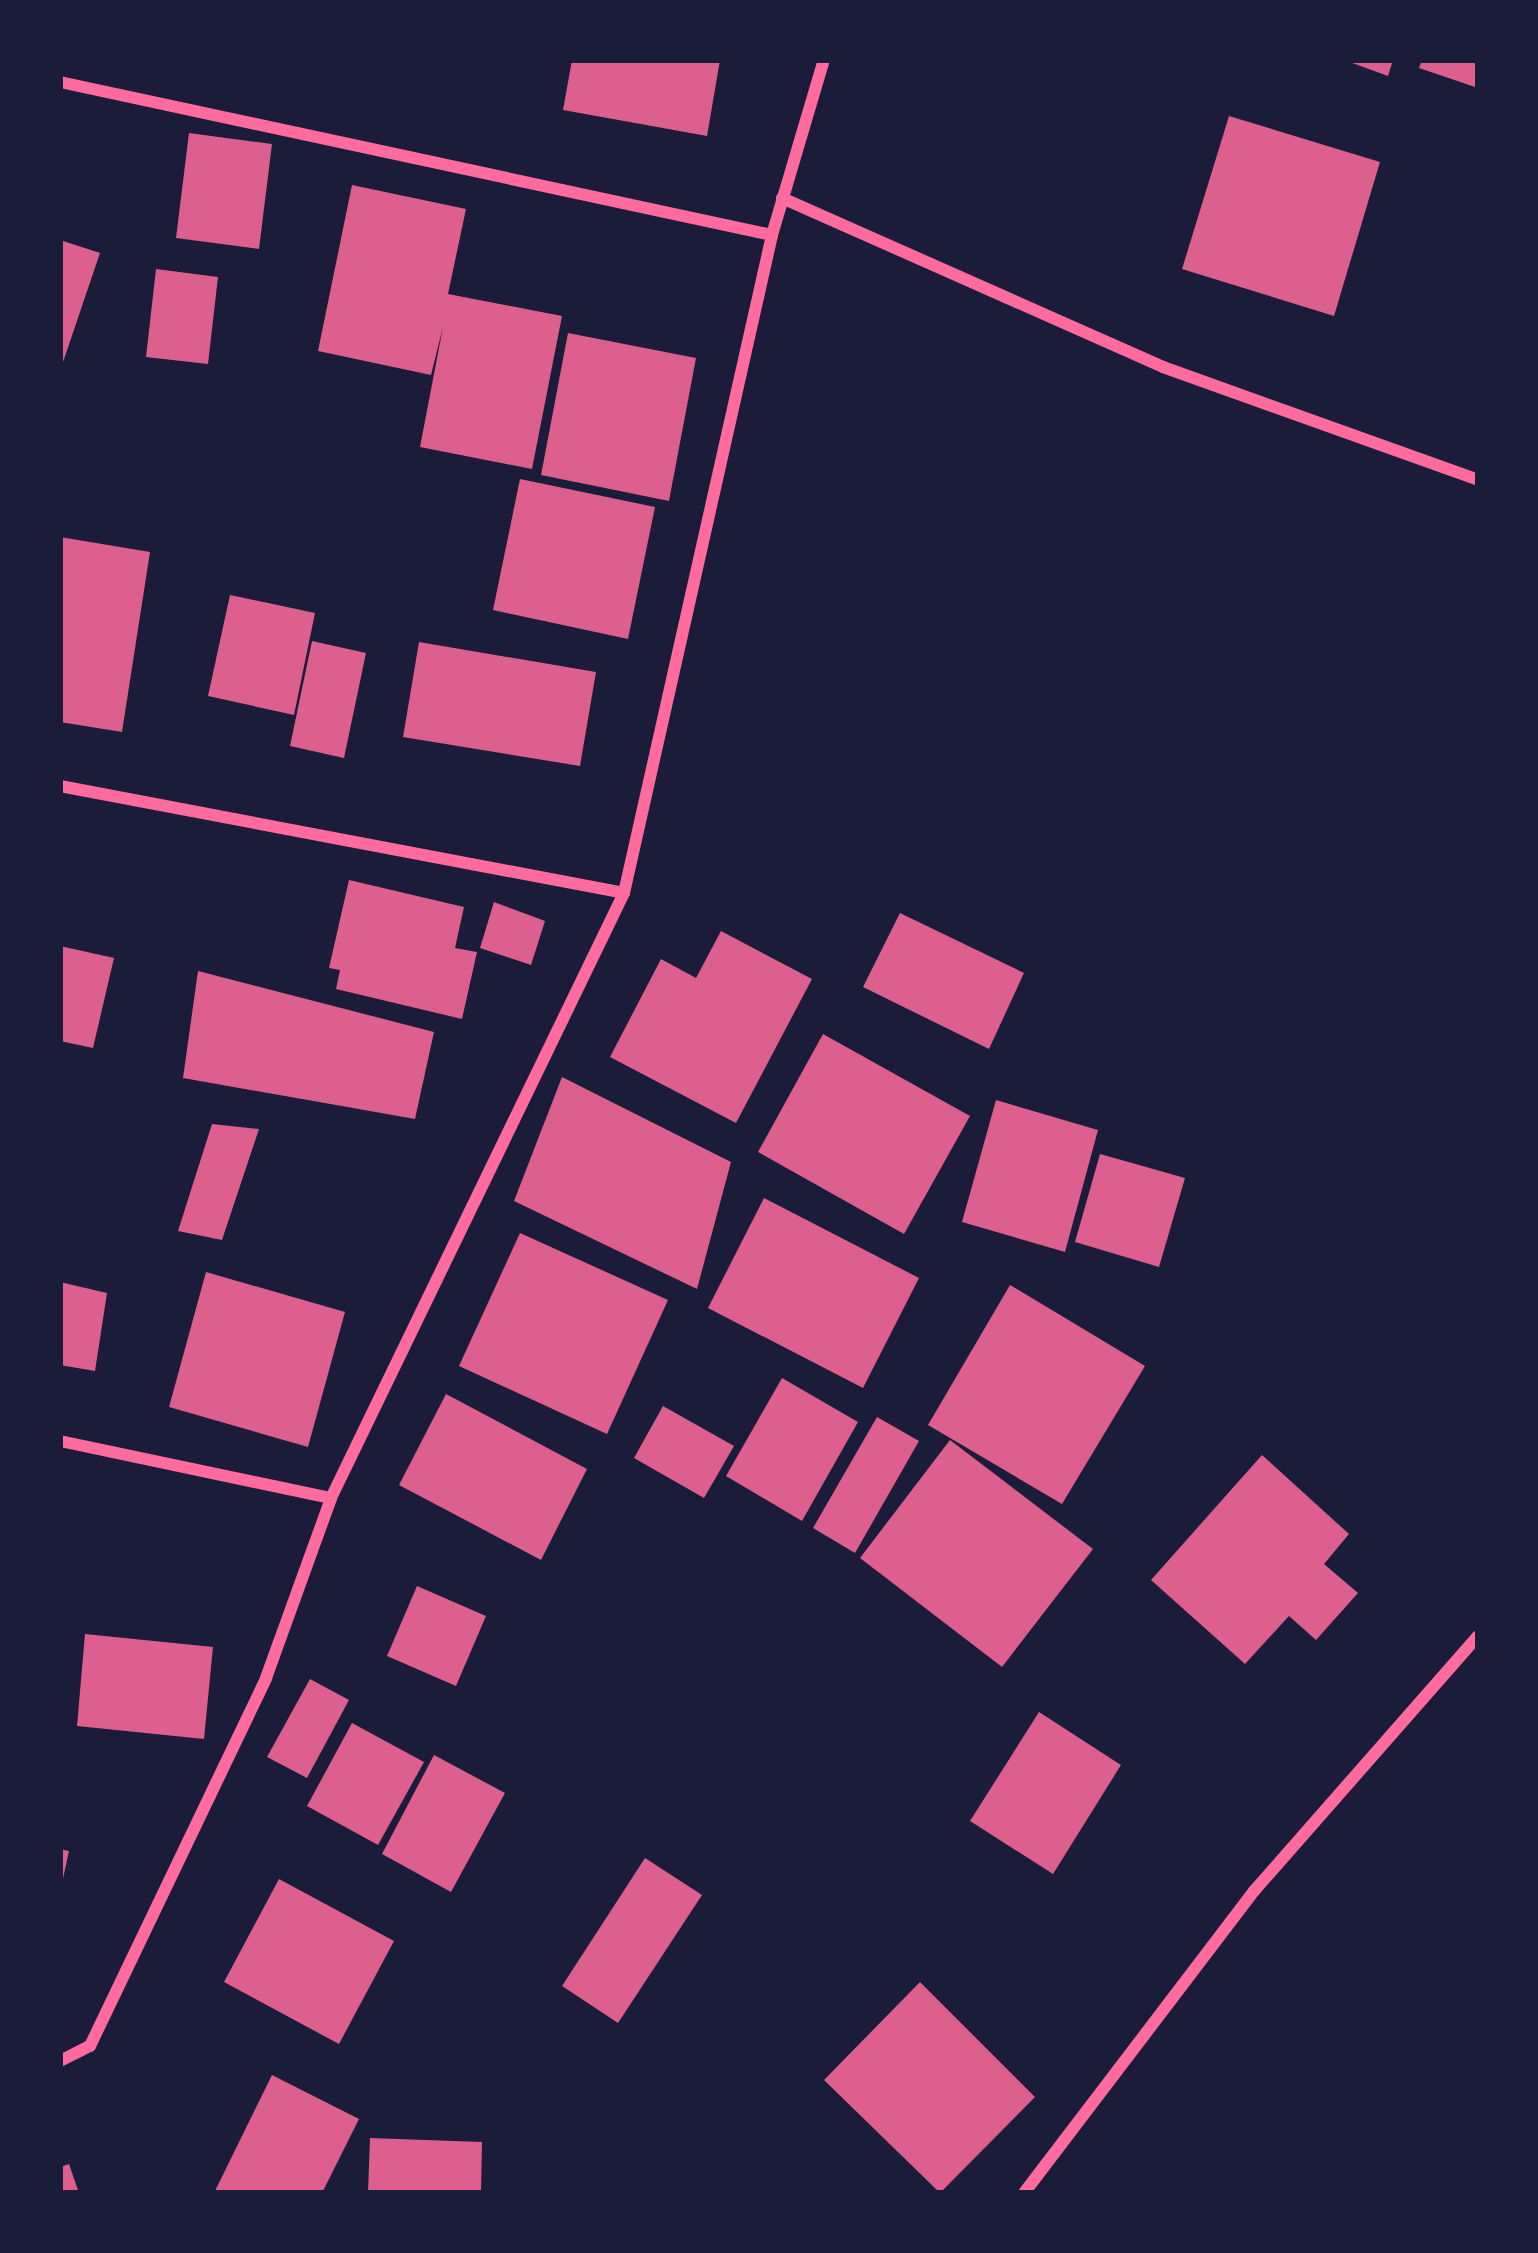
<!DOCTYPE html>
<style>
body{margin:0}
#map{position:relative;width:1538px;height:2253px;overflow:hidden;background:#1b1b3a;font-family:Lora,serif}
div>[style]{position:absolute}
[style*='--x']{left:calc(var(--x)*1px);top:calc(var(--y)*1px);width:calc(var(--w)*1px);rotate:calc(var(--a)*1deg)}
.building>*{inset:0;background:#dd5f8e}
.minor>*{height:12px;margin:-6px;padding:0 6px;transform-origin:6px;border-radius:6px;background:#ff6b9d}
span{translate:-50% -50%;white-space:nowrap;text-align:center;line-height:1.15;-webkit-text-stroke:12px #1b1b3a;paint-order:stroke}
.frame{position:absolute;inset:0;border:63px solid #1b1b3a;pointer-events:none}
</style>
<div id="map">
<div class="building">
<div style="clip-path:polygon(572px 60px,720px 60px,707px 136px,563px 110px)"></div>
<div style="clip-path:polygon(1344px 60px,1393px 60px,1388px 76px)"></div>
<div style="clip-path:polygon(1422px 60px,1478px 60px,1478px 88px,1419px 68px)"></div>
<div style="clip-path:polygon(1229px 116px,1380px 162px,1334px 316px,1182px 269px)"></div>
<div style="clip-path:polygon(189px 133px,272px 144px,259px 249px,176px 238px)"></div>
<div style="clip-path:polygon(352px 185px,466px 209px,448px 294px,562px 316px,532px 469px,420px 447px,443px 327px,431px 375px,318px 351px)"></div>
<div style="clip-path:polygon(60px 240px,100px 253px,61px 368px,60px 368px)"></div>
<div style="clip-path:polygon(156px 269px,218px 277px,208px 364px,146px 357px)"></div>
<div style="clip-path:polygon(568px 333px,696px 358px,669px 501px,541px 475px)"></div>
<div style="clip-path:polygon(520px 479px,655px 507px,628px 639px,493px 610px)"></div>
<div style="clip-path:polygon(60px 537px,150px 552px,122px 732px,60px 722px)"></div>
<div style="clip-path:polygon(230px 595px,315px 613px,294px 715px,208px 696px)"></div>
<div style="clip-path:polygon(312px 641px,366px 653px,344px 758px,290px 746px)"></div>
<div style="clip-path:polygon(419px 642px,596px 672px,580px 766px,403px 737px)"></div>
<div style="clip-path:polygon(349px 880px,464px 907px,455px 948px,477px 952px,462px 1019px,336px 989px,340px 970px,329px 968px)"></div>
<div style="clip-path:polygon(494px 902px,545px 921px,531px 965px,480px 948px)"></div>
<div style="clip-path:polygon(900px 913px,1024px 973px,989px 1049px,863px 987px)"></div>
<div style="clip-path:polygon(721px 931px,812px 979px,736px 1123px,610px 1057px,661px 959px,696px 978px)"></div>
<div style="clip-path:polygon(60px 946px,114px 958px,93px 1048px,60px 1041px)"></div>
<div style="clip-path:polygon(198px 971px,434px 1032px,415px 1119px,183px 1078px)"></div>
<div style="clip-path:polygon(823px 1034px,970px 1116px,904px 1234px,758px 1152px)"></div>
<div style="clip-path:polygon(562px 1077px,731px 1162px,697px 1289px,514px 1201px)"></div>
<div style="clip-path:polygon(996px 1100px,1098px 1130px,1065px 1252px,962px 1222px)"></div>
<div style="clip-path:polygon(212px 1124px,259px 1129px,222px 1240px,178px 1231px)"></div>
<div style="clip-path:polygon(1100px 1154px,1185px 1178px,1159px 1267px,1075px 1242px)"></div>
<div style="clip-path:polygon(764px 1198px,919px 1278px,863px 1388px,708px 1308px)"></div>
<div style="clip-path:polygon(520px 1233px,668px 1300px,607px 1434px,459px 1366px)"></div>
<div style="clip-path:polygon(206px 1272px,345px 1312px,308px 1447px,169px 1407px)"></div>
<div style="clip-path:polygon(60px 1282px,107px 1293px,95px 1371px,60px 1365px)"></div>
<div style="clip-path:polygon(1010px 1285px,1145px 1366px,1062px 1504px,928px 1425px)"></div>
<div style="clip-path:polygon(782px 1378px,858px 1422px,802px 1521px,726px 1476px)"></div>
<div style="clip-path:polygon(446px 1394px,587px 1469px,541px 1560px,399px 1485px)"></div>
<div style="clip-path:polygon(663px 1406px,734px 1446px,704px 1498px,634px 1458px)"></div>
<div style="clip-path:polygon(877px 1417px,919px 1441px,855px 1553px,813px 1528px)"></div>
<div style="clip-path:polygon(950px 1440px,1093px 1549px,1002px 1667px,860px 1558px)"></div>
<div style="clip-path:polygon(1262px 1455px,1349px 1534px,1324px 1564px,1358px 1593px,1316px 1640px,1289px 1616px,1245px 1664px,1151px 1580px)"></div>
<div style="clip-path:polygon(417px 1586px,486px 1616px,456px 1686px,387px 1656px)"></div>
<div style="clip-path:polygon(85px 1634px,213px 1647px,204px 1739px,77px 1726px)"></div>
<div style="clip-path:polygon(310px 1679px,349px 1700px,307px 1778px,267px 1757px)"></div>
<div style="clip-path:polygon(1039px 1712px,1121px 1765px,1053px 1874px,970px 1821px)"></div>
<div style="clip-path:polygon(352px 1723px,424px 1762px,378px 1845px,307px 1806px)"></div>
<div style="clip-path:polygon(434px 1755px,505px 1793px,451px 1892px,382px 1854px)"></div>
<div style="clip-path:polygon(60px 1849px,69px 1851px,62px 1883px,60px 1883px)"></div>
<div style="clip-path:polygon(645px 1858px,702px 1895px,618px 2023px,562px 1986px)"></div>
<div style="clip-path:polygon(279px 1879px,394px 1941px,339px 2044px,224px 1982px)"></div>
<div style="clip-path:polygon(920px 1982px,1035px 2097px,940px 2193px,824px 2080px)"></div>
<div style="clip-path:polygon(272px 2075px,359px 2119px,322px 2193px,214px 2193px)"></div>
<div style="clip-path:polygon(370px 2138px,482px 2142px,481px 2193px,368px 2193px)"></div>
<div style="clip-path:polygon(69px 2164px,79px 2193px,60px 2193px,60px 2167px)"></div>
</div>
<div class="minor">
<div style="--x:60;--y:82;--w:728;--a:12.13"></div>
<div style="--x:782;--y:198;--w:417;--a:23.9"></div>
<div style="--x:1163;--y:367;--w:335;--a:19.7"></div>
<div style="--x:60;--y:786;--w:574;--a:10.74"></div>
<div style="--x:60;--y:1441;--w:277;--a:11.9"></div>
<div style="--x:60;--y:2061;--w:34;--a:-27"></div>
<div style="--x:90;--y:2046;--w:408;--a:-64.4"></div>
<div style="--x:266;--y:1678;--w:191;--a:-70.1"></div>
<div style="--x:331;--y:1498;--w:672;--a:-64.16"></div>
<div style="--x:624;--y:893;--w:674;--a:-77.32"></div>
<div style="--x:772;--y:235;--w:183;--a:-73.5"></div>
<div style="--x:1024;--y:2193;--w:380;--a:-52.7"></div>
<div style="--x:1254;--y:1891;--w:339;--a:-48.7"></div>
</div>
<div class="frame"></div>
</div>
